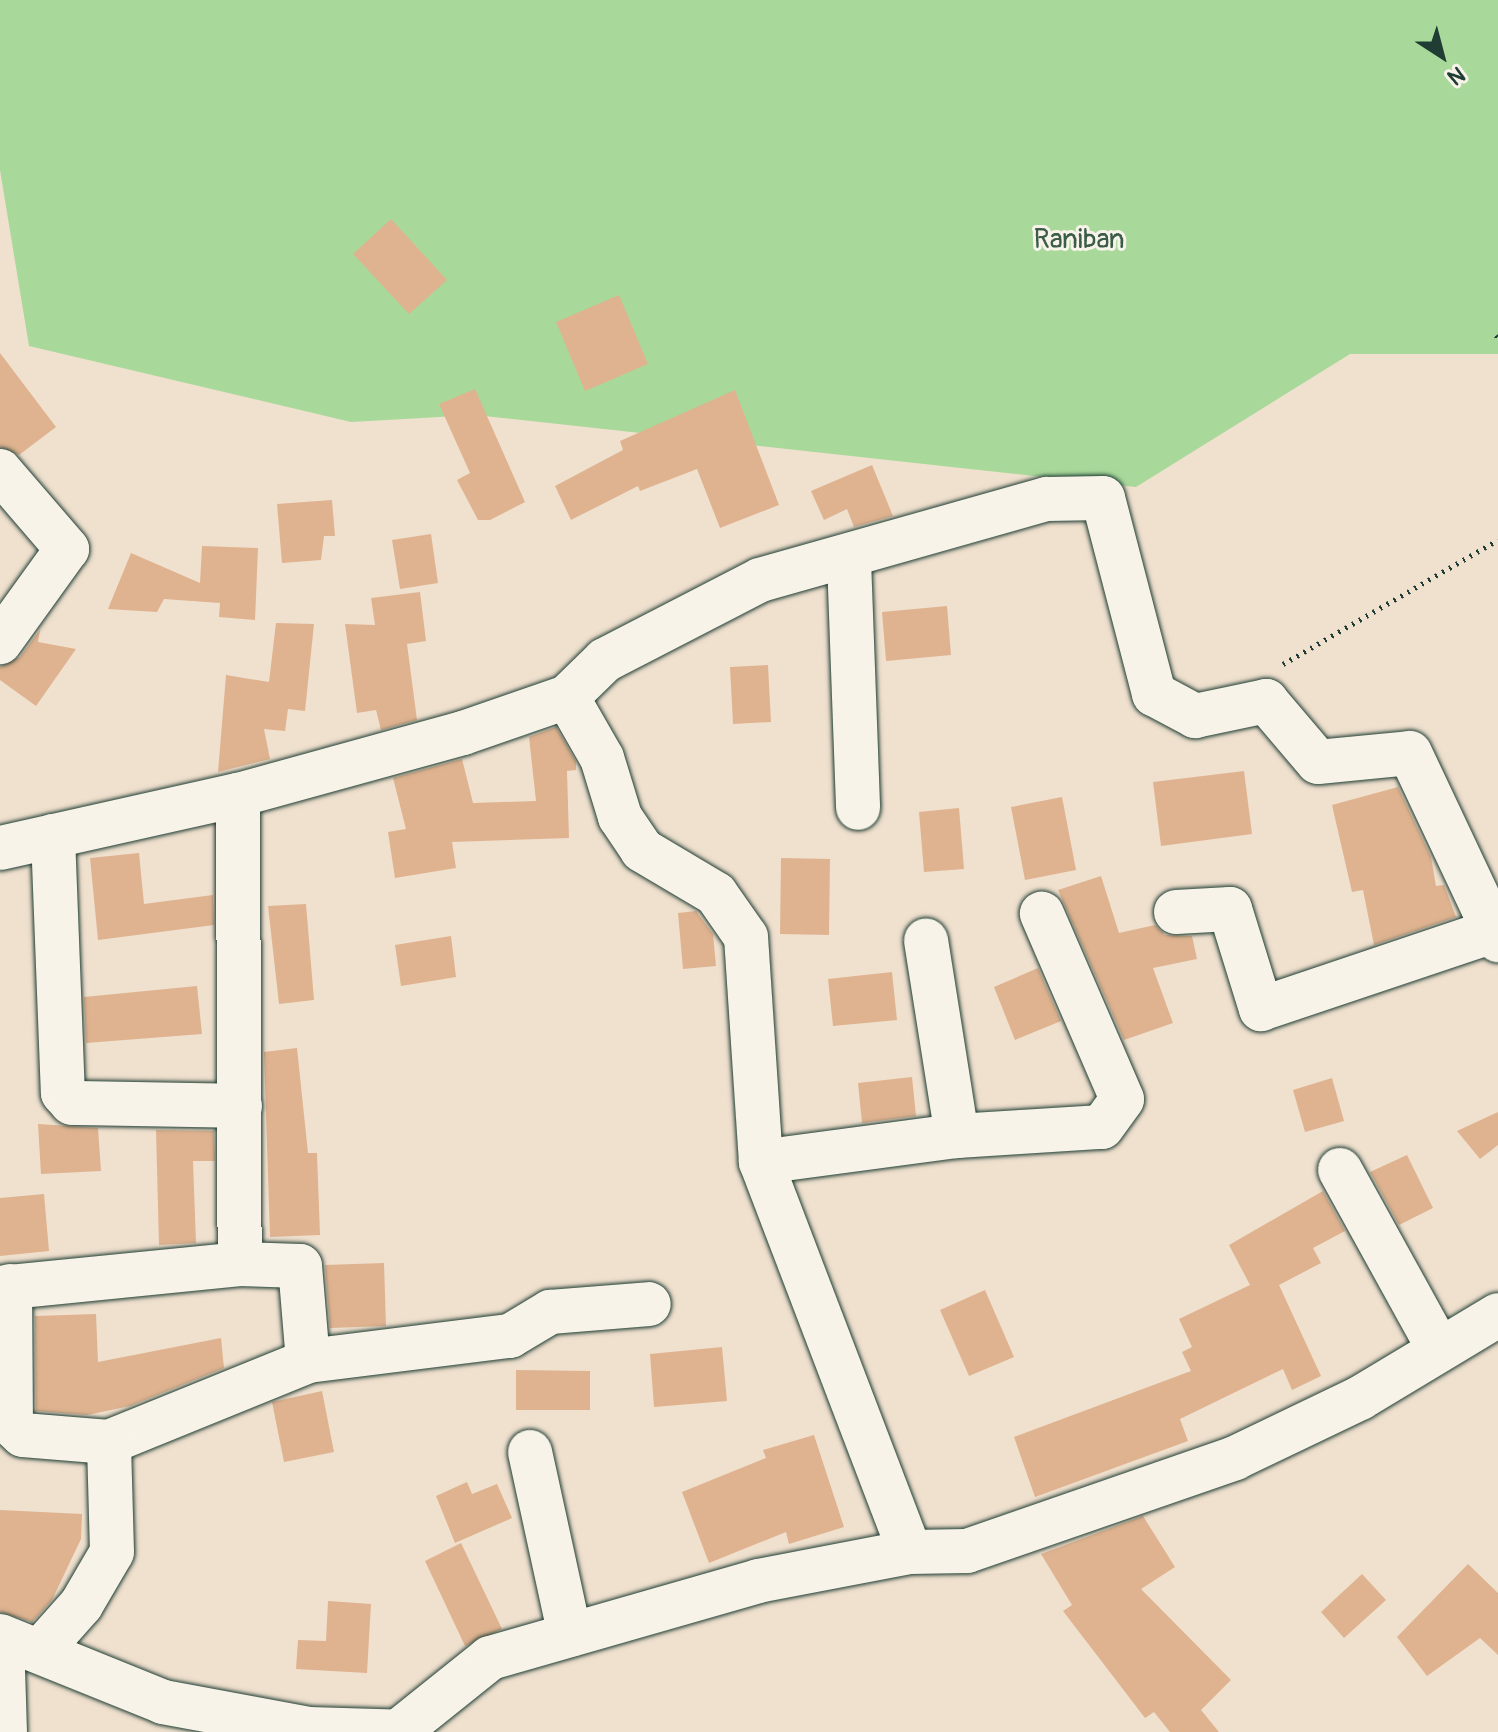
<!DOCTYPE html>
<style>
body{margin:0}
#map{position:relative;width:1498px;height:1732px;overflow:hidden;background:#f0e0ce;font-family:Pangolin,sans-serif}
div>[style]{position:absolute}
[style*='--x']{left:calc(var(--x)*1px);top:calc(var(--y)*1px);width:calc(var(--w)*1px);rotate:calc(var(--a)*1deg)}
.green>*{inset:0;background:#a8d99a}
.building>*{inset:0;background:#dfb390}
.path>*{height:5px;margin-top:-2.5px;transform-origin:0;background:repeating-linear-gradient(90deg,#1f3d34 0 2px,transparent 0 8px)}
.roads{filter:drop-shadow(0 0 2px #1f3d34) drop-shadow(0 0 2px #1f3d34)}
.minor>*{height:44px;margin:-22px;padding:0 22px;transform-origin:22px;border-radius:22px;background:#f7f3e8}
span{translate:-50% -50%;white-space:nowrap;text-align:center;line-height:1.15;-webkit-text-stroke:6px #f7f3e8;paint-order:stroke}
.park-label{font-size:28px;color:#3a5c48}
.north{position:absolute;left:1402px;top:16px;width:80px;height:80px;-webkit-text-stroke:6px #f7f3e8;paint-order:stroke;rotate:144deg;font-size:22px;font-weight:700;line-height:32px;text-align:center;color:#1f3d34}
.north::after{content:'';display:block;margin:auto;width:28px;height:36px;background:#1f3d34;clip-path:polygon(50% 0,100% 100%,50% 72%,0 100%)}
</style>
<div id="map">
<div class="green">
<div style="clip-path:polygon(0 0,1498px 0,1498px 354px,1350px 354px,1136px 487px,475px 415px,351px 422px,29px 346px,0 170px)"></div>
</div>
<div class="building">
<div style="clip-path:polygon(391px 219px,447px 280px,409px 314px,353px 254px)"></div>
<div style="clip-path:polygon(619px 295px,648px 364px,585px 391px,556px 322px)"></div>
<div style="clip-path:polygon(0 353px,56px 427px,19px 455px,0 447px)"></div>
<div style="clip-path:polygon(475px 389px,525px 502px,490px 520px,478px 520px,457px 480px,470px 473px,439px 404px)"></div>
<div style="clip-path:polygon(735px 390px,779px 505px,720px 528px,697px 469px,640px 491px,638px 486px,571px 520px,555px 486px,623px 450px,620px 441px)"></div>
<div style="clip-path:polygon(872px 465px,893px 516px,854px 527px,847px 509px,824px 520px,811px 491px)"></div>
<div style="clip-path:polygon(332px 500px,335px 536px,324px 536px,321px 560px,282px 563px,277px 504px)"></div>
<div style="clip-path:polygon(431px 534px,438px 583px,400px 589px,392px 540px)"></div>
<div style="clip-path:polygon(202px 546px,258px 548px,255px 620px,219px 617px,220px 603px,164px 599px,157px 612px,108px 609px,131px 553px,200px 583px)"></div>
<div style="clip-path:polygon(420px 592px,426px 641px,407px 644px,417px 720px,381px 730px,376px 710px,357px 713px,345px 624px,375px 625px,371px 598px)"></div>
<div style="clip-path:polygon(947px 606px,951px 655px,886px 661px,882px 612px)"></div>
<div style="clip-path:polygon(276px 623px,314px 624px,305px 711px,288px 709px,285px 731px,264px 729px,270px 759px,218px 772px,226px 675px,269px 682px)"></div>
<div style="clip-path:polygon(40px 630px,38px 642px,76px 649px,36px 706px,0 680px,0 667px,20px 657px)"></div>
<div style="clip-path:polygon(768px 665px,771px 722px,733px 724px,730px 667px)"></div>
<div style="clip-path:polygon(556px 727px,576px 762px,576px 770px,567px 771px,569px 838px,452px 842px,456px 868px,395px 878px,388px 832px,406px 829px,393px 778px,462px 759px,473px 803px,536px 801px,529px 737px)"></div>
<div style="clip-path:polygon(1244px 771px,1252px 834px,1161px 846px,1153px 782px)"></div>
<div style="clip-path:polygon(1398px 787px,1431px 857px,1436px 886px,1444px 885px,1456px 917px,1374px 945px,1363px 890px,1352px 892px,1332px 805px)"></div>
<div style="clip-path:polygon(1062px 797px,1076px 870px,1025px 880px,1011px 807px)"></div>
<div style="clip-path:polygon(959px 808px,964px 869px,924px 872px,919px 812px)"></div>
<div style="clip-path:polygon(139px 853px,144px 904px,213px 895px,214px 925px,98px 940px,90px 858px)"></div>
<div style="clip-path:polygon(781px 858px,830px 859px,829px 935px,780px 934px)"></div>
<div style="clip-path:polygon(1101px 876px,1119px 933px,1155px 925px,1165px 935px,1192px 936px,1197px 959px,1153px 968px,1173px 1023px,1124px 1040px,1058px 890px)"></div>
<div style="clip-path:polygon(306px 904px,314px 1000px,279px 1004px,268px 906px)"></div>
<div style="clip-path:polygon(696px 911px,713px 934px,716px 966px,683px 969px,678px 913px)"></div>
<div style="clip-path:polygon(451px 936px,456px 977px,401px 986px,395px 945px)"></div>
<div style="clip-path:polygon(1038px 968px,1061px 1021px,1015px 1040px,994px 987px)"></div>
<div style="clip-path:polygon(892px 972px,897px 1020px,833px 1026px,828px 979px)"></div>
<div style="clip-path:polygon(197px 986px,202px 1034px,86px 1043px,84px 997px)"></div>
<div style="clip-path:polygon(297px 1048px,308px 1153px,317px 1153px,320px 1235px,270px 1237px,264px 1052px)"></div>
<div style="clip-path:polygon(912px 1077px,916px 1116px,862px 1123px,858px 1083px)"></div>
<div style="clip-path:polygon(1332px 1078px,1344px 1121px,1305px 1132px,1293px 1090px)"></div>
<div style="clip-path:polygon(1498px 1112px,1498px 1145px,1480px 1159px,1457px 1131px)"></div>
<div style="clip-path:polygon(38px 1124px,98px 1128px,101px 1171px,41px 1174px)"></div>
<div style="clip-path:polygon(156px 1130px,214px 1131px,215px 1161px,193px 1161px,196px 1243px,159px 1245px)"></div>
<div style="clip-path:polygon(1407px 1155px,1433px 1208px,1399px 1225px,1370px 1172px)"></div>
<div style="clip-path:polygon(1323px 1191px,1345px 1231px,1313px 1248px,1321px 1263px,1279px 1285px,1321px 1376px,1292px 1390px,1283px 1369px,1180px 1419px,1188px 1441px,1035px 1497px,1014px 1437px,1191px 1371px,1182px 1352px,1192px 1347px,1179px 1319px,1250px 1285px,1229px 1245px)"></div>
<div style="clip-path:polygon(44px 1194px,49px 1251px,0 1256px,0 1198px)"></div>
<div style="clip-path:polygon(384px 1263px,386px 1326px,330px 1328px,325px 1265px)"></div>
<div style="clip-path:polygon(985px 1290px,1014px 1357px,969px 1376px,940px 1310px)"></div>
<div style="clip-path:polygon(96px 1314px,98px 1362px,221px 1338px,224px 1368px,130px 1406px,87px 1415px,36px 1411px,35px 1316px)"></div>
<div style="clip-path:polygon(722px 1347px,727px 1401px,654px 1407px,650px 1354px)"></div>
<div style="clip-path:polygon(516px 1370px,590px 1371px,590px 1410px,516px 1410px)"></div>
<div style="clip-path:polygon(322px 1391px,334px 1452px,284px 1462px,272px 1402px)"></div>
<div style="clip-path:polygon(814px 1435px,844px 1527px,789px 1544px,786px 1532px,709px 1563px,682px 1492px,766px 1458px,763px 1450px)"></div>
<div style="clip-path:polygon(467px 1482px,472px 1494px,497px 1484px,512px 1518px,455px 1543px,436px 1496px)"></div>
<div style="clip-path:polygon(0 1510px,82px 1514px,81px 1539px,52px 1600px,32px 1622px,0 1612px)"></div>
<div style="clip-path:polygon(1143px 1516px,1175px 1567px,1141px 1589px,1231px 1680px,1201px 1710px,1219px 1732px,1170px 1732px,1154px 1712px,1145px 1718px,1063px 1611px,1072px 1605px,1041px 1554px)"></div>
<div style="clip-path:polygon(461px 1543px,502px 1629px,465px 1646px,425px 1561px)"></div>
<div style="clip-path:polygon(1468px 1564px,1498px 1593px,1498px 1655px,1480px 1638px,1427px 1676px,1397px 1637px)"></div>
<div style="clip-path:polygon(1362px 1574px,1386px 1600px,1344px 1638px,1321px 1612px)"></div>
<div style="clip-path:polygon(328px 1601px,371px 1604px,367px 1673px,296px 1669px,298px 1640px,326px 1641px)"></div>
</div>
<div class="path">
<div style="--x:1496;--y:335;--w:4;--a:56"></div>
<div style="--x:1283;--y:664;--w:248;--a:-30"></div>
</div>
<div class="roads">
<div class="minor">
<div style="--x:0;--y:471;--w:103;--a:49.3"></div>
<div style="--x:67;--y:549;--w:115;--a:125.8"></div>
<div style="--x:849;--y:560;--w:248;--a:87.9"></div>
<div style="--x:567;--y:697;--w:70;--a:60.2"></div>
<div style="--x:602;--y:758;--w:62;--a:73"></div>
<div style="--x:620;--y:817;--w:40;--a:56"></div>
<div style="--x:642;--y:850;--w:86;--a:30.7"></div>
<div style="--x:716;--y:894;--w:52;--a:55.1"></div>
<div style="--x:746;--y:937;--w:225;--a:86.2"></div>
<div style="--x:761;--y:1162;--w:417;--a:69.1"></div>
<div style="--x:238;--y:795;--w:469;--a:89.8"></div>
<div style="--x:53;--y:836;--w:257;--a:87.8"></div>
<div style="--x:63;--y:1093;--w:13;--a:48"></div>
<div style="--x:72;--y:1103;--w:168;--a:1"></div>
<div style="--x:0;--y:848;--w:244;--a:-12.6"></div>
<div style="--x:238;--y:795;--w:233;--a:-15.4"></div>
<div style="--x:463;--y:733;--w:110;--a:-19.1"></div>
<div style="--x:567;--y:697;--w:53;--a:-44.2"></div>
<div style="--x:605;--y:660;--w:174;--a:-27.3"></div>
<div style="--x:760;--y:580;--w:298;--a:-15.8"></div>
<div style="--x:1047;--y:499;--w:56;--a:-1"></div>
<div style="--x:1103;--y:498;--w:203;--a:75.4"></div>
<div style="--x:1154;--y:694;--w:47;--a:28.2"></div>
<div style="--x:1195;--y:716;--w:73;--a:-11.9"></div>
<div style="--x:1266;--y:701;--w:80;--a:49.6"></div>
<div style="--x:1318;--y:762;--w:92;--a:-5.6"></div>
<div style="--x:1410;--y:753;--w:207;--a:64.8"></div>
<div style="--x:1176;--y:912;--w:54;--a:-3.2"></div>
<div style="--x:1230;--y:909;--w:105;--a:72.8"></div>
<div style="--x:1261;--y:1009;--w:242;--a:-18.6"></div>
<div style="--x:957;--y:1136;--w:145;--a:-3.6"></div>
<div style="--x:1102;--y:1127;--w:34;--a:-54"></div>
<div style="--x:1122;--y:1099;--w:202;--a:-113.4"></div>
<div style="--x:761;--y:1162;--w:198;--a:-7.6"></div>
<div style="--x:957;--y:1136;--w:198;--a:-99"></div>
<div style="--x:1340;--y:1170;--w:205;--a:61.1"></div>
<div style="--x:10;--y:1286;--w:138;--a:89.6"></div>
<div style="--x:11;--y:1424;--w:16;--a:43"></div>
<div style="--x:23;--y:1435;--w:86;--a:4.7"></div>
<div style="--x:109;--y:1442;--w:215;--a:-22.1"></div>
<div style="--x:308;--y:1361;--w:204;--a:-7.1"></div>
<div style="--x:510;--y:1336;--w:47;--a:-31"></div>
<div style="--x:550;--y:1312;--w:99;--a:-4.6"></div>
<div style="--x:0;--y:1288;--w:241;--a:-5.7"></div>
<div style="--x:240;--y:1264;--w:60;--a:1.9"></div>
<div style="--x:300;--y:1266;--w:95;--a:85.2"></div>
<div style="--x:530;--y:1452;--w:187;--a:77.7"></div>
<div style="--x:0;--y:1636;--w:176;--a:22"></div>
<div style="--x:163;--y:1702;--w:148;--a:10.5"></div>
<div style="--x:309;--y:1729;--w:102;--a:1.7"></div>
<div style="--x:2;--y:1637;--w:95;--a:88.2"></div>
<div style="--x:40;--y:1651;--w:62;--a:-48.3"></div>
<div style="--x:81;--y:1605;--w:61;--a:-59.7"></div>
<div style="--x:112;--y:1552;--w:110;--a:-91.6"></div>
<div style="--x:404;--y:1727;--w:110;--a:-38.7"></div>
<div style="--x:490;--y:1658;--w:279;--a:-16"></div>
<div style="--x:758;--y:1581;--w:155;--a:-10.8"></div>
<div style="--x:910;--y:1552;--w:57;--a:-1"></div>
<div style="--x:967;--y:1551;--w:284;--a:-19.1"></div>
<div style="--x:1235;--y:1458;--w:139;--a:-25.6"></div>
<div style="--x:1360;--y:1398;--w:161;--a:-31"></div>
</div>
</div>
<div class="park-label">
<span style="left:1079px;top:240px">Raniban</span>
</div>
<div class="north">N</div>
</div>
